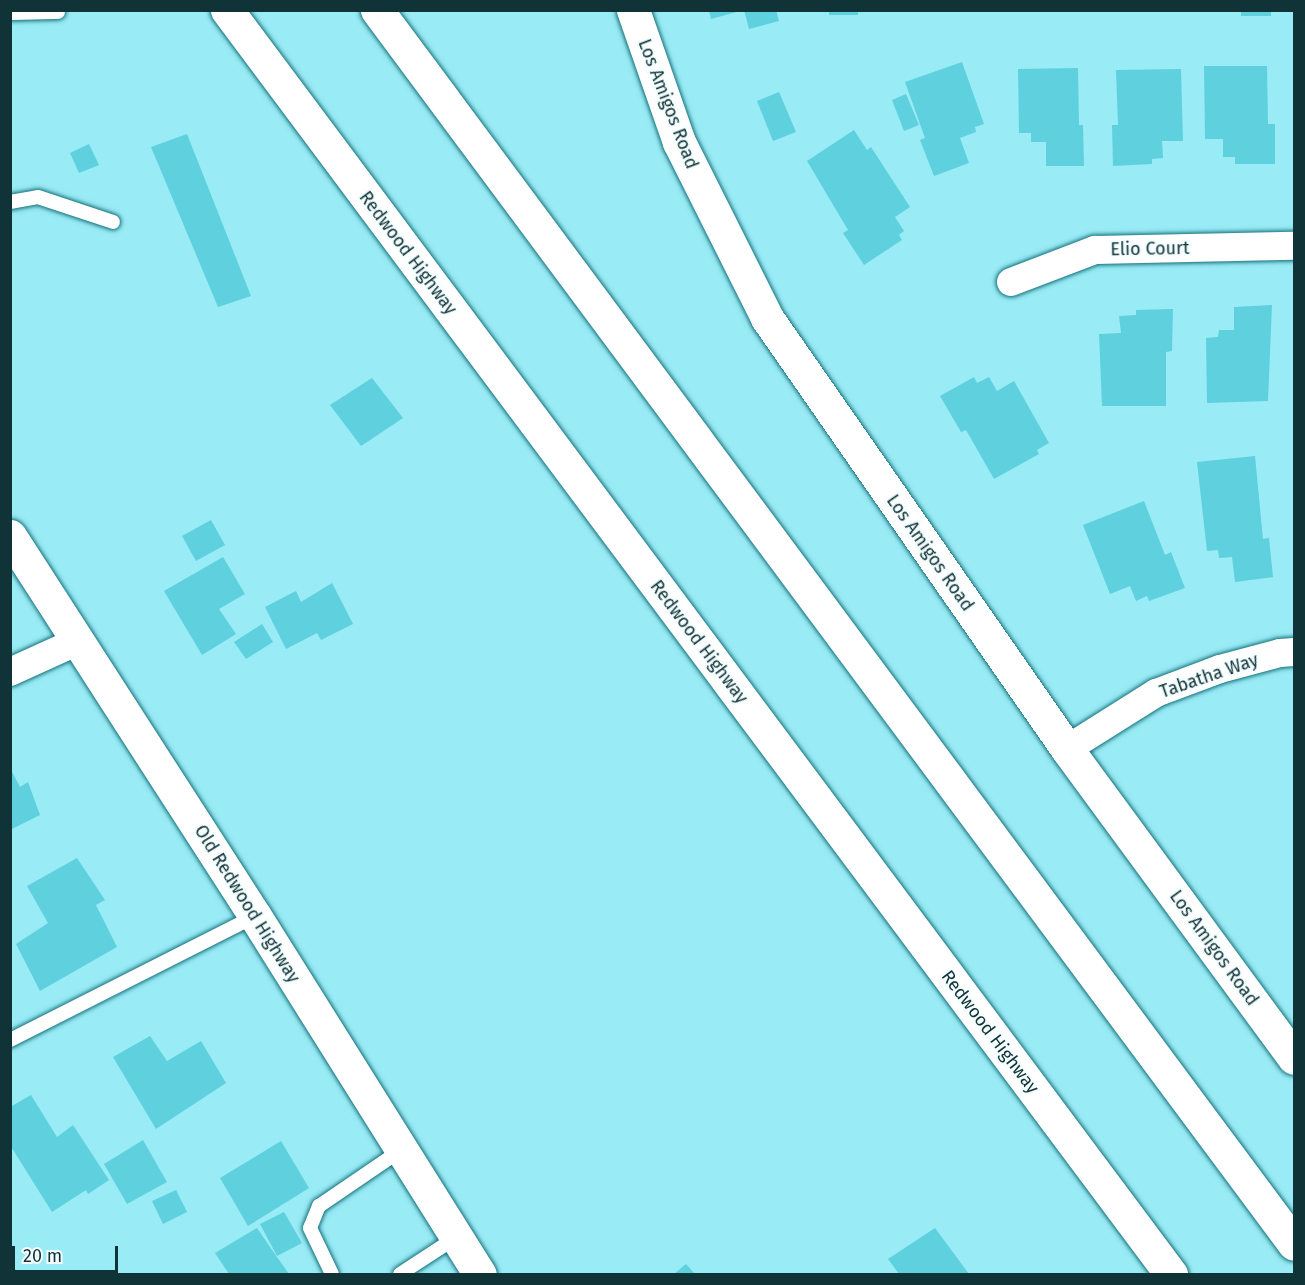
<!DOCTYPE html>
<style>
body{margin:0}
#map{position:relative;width:1305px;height:1285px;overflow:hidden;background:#99ebf5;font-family:"Fira Sans",sans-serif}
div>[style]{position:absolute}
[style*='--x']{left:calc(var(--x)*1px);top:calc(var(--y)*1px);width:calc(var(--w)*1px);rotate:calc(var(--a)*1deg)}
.building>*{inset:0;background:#5fd0de}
.roads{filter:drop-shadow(0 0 2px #13717b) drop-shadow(0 0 2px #13717b)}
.lane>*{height:14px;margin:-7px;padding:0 7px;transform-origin:7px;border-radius:7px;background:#fff}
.street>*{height:28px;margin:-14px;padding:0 14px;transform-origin:14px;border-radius:14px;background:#fff}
.secondary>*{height:33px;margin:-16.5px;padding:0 16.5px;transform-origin:16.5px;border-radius:16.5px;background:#fff}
.highway>*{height:33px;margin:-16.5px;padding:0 16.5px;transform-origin:16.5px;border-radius:16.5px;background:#fff}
span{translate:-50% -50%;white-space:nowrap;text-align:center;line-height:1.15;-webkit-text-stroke:5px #f6feff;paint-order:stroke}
.street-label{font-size:18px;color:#0f3337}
.frame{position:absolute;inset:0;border:12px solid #0f3337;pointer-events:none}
.scale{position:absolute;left:12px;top:1246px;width:106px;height:27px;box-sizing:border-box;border:3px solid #0f3337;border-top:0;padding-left:8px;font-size:18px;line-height:21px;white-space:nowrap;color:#0f3337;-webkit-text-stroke:4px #f6feff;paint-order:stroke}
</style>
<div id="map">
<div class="building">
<div style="clip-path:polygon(709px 10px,740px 10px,740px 11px,711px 19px)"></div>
<div style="clip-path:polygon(744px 10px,776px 10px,779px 21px,749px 29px)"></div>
<div style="clip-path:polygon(829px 10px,858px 10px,858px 15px,829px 15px)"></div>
<div style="clip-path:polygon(1241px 10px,1271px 10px,1271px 16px,1241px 16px)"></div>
<div style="clip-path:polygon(962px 62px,984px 124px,975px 127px,976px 132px,960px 138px,969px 163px,934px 176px,920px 140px,925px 138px,905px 82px)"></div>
<div style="clip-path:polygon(1204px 66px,1267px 66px,1268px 124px,1275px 124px,1275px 164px,1235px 164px,1235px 157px,1223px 157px,1223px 139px,1205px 139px)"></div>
<div style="clip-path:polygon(1078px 68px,1079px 125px,1083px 125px,1084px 166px,1046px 166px,1046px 142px,1031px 142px,1031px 133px,1019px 133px,1018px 69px)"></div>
<div style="clip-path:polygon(1181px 69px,1183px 141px,1162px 141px,1163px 158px,1152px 159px,1152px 164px,1113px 166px,1112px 125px,1118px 125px,1116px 70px)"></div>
<div style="clip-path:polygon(779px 92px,796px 132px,773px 141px,757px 101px)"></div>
<div style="clip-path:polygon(906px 94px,919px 125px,904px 131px,892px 100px)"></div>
<div style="clip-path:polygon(854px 130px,867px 150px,871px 147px,910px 207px,895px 217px,904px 231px,899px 235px,902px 240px,864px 265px,843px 233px,848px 230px,807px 161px)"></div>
<div style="clip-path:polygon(187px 134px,251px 296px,218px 307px,151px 147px)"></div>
<div style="clip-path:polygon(89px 144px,99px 165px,79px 173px,70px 153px)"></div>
<div style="clip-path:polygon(1272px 305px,1268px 401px,1207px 403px,1206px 338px,1218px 337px,1219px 330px,1234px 330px,1234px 307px)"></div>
<div style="clip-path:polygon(1173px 309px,1172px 351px,1166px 352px,1166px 406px,1102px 406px,1099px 334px,1121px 333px,1119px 316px,1136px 315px,1136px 310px)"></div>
<div style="clip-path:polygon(974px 377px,977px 383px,989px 377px,997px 391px,1014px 381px,1049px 443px,1037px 450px,1039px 454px,994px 479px,966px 430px,961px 432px,940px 396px)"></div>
<div style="clip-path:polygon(372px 378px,403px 418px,361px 446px,330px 405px)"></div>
<div style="clip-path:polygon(1255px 456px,1263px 539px,1269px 538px,1273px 577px,1235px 582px,1232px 557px,1219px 558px,1218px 550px,1207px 551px,1197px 462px)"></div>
<div style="clip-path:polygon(1144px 501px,1165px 555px,1171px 552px,1185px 588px,1149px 601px,1147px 596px,1136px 601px,1130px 586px,1110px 594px,1083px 525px)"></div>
<div style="clip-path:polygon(211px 520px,225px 545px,196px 561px,182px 536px)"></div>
<div style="clip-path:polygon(223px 557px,245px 594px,219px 609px,236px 634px,202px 655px,164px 591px)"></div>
<div style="clip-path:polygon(332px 583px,353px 624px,321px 640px,317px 633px,286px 649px,265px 607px,296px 591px,301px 602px)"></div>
<div style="clip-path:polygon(262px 624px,273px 642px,246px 659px,234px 642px)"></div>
<div style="clip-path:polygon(10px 768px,20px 787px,28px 782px,40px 815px,10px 830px)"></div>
<div style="clip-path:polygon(77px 858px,105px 900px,96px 905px,117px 947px,40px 991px,16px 944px,48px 923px,27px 886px)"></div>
<div style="clip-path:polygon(150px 1036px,167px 1061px,201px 1041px,226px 1083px,156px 1129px,113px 1057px)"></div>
<div style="clip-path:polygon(31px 1095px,57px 1137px,73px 1125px,109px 1180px,88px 1194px,86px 1190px,52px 1212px,10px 1145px,10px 1107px)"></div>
<div style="clip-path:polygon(143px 1140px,167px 1182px,127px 1204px,104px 1164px)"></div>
<div style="clip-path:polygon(281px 1141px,309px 1188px,248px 1226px,220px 1178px)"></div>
<div style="clip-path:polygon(176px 1190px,187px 1212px,163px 1224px,152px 1201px)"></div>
<div style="clip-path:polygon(284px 1212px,302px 1243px,277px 1256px,260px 1224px)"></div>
<div style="clip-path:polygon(257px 1228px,277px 1257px,289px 1274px,229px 1274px,215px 1253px)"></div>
<div style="clip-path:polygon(935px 1228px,969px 1274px,899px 1274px,888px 1259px)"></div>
<div style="clip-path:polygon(10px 1262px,19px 1274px,10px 1274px)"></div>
<div style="clip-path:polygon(686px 1264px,695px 1274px,674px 1274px)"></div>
</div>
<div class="roads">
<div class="lane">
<div style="--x:10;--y:13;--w:48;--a:-1.2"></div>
<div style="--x:10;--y:202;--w:28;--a:-10"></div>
<div style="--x:38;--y:197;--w:79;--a:18.4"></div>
<div style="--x:10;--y:1040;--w:275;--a:-26.8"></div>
<div style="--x:332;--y:1274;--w:51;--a:-115.6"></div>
<div style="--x:310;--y:1228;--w:24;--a:-68"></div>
<div style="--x:319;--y:1206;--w:99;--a:-34.3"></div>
<div style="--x:400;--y:1274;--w:68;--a:-33"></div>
</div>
<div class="street">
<div style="--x:1011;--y:282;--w:90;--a:-20.9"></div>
<div style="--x:1095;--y:250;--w:199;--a:-1.2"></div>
<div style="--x:10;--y:672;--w:75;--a:-24.5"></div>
<div style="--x:1067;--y:749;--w:105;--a:-32.2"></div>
<div style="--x:1156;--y:693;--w:68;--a:-20.6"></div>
<div style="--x:1220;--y:669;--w:62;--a:-14.9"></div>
<div style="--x:1280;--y:653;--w:14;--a:-4"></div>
</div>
<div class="secondary">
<div style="--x:633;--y:10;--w:140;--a:70.8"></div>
<div style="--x:679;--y:142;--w:197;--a:63.4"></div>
<div style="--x:767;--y:318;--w:525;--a:55.16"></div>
<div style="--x:1067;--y:749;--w:383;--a:53.7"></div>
<div style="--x:10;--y:536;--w:452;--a:57.2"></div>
<div style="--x:255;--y:916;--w:423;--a:57.9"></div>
</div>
<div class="highway">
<div style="--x:227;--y:10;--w:1578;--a:53.25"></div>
<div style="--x:377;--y:10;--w:1537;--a:53.38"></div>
</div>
</div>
<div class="street-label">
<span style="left:668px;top:104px;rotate:69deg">Los Amigos Road</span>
<span style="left:1150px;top:249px;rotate:-1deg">Elio Court</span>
<span style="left:408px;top:253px;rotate:53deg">Redwood Highway</span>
<span style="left:930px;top:553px;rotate:55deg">Los Amigos Road</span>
<span style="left:699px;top:642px;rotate:53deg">Redwood Highway</span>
<span style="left:1209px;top:676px;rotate:-19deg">Tabatha Way</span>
<span style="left:247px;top:904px;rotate:58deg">Old Redwood Highway</span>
<span style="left:1214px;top:948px;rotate:54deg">Los Amigos Road</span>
<span style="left:990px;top:1032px;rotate:53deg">Redwood Highway</span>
</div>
<div class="frame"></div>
<div class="scale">20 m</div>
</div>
